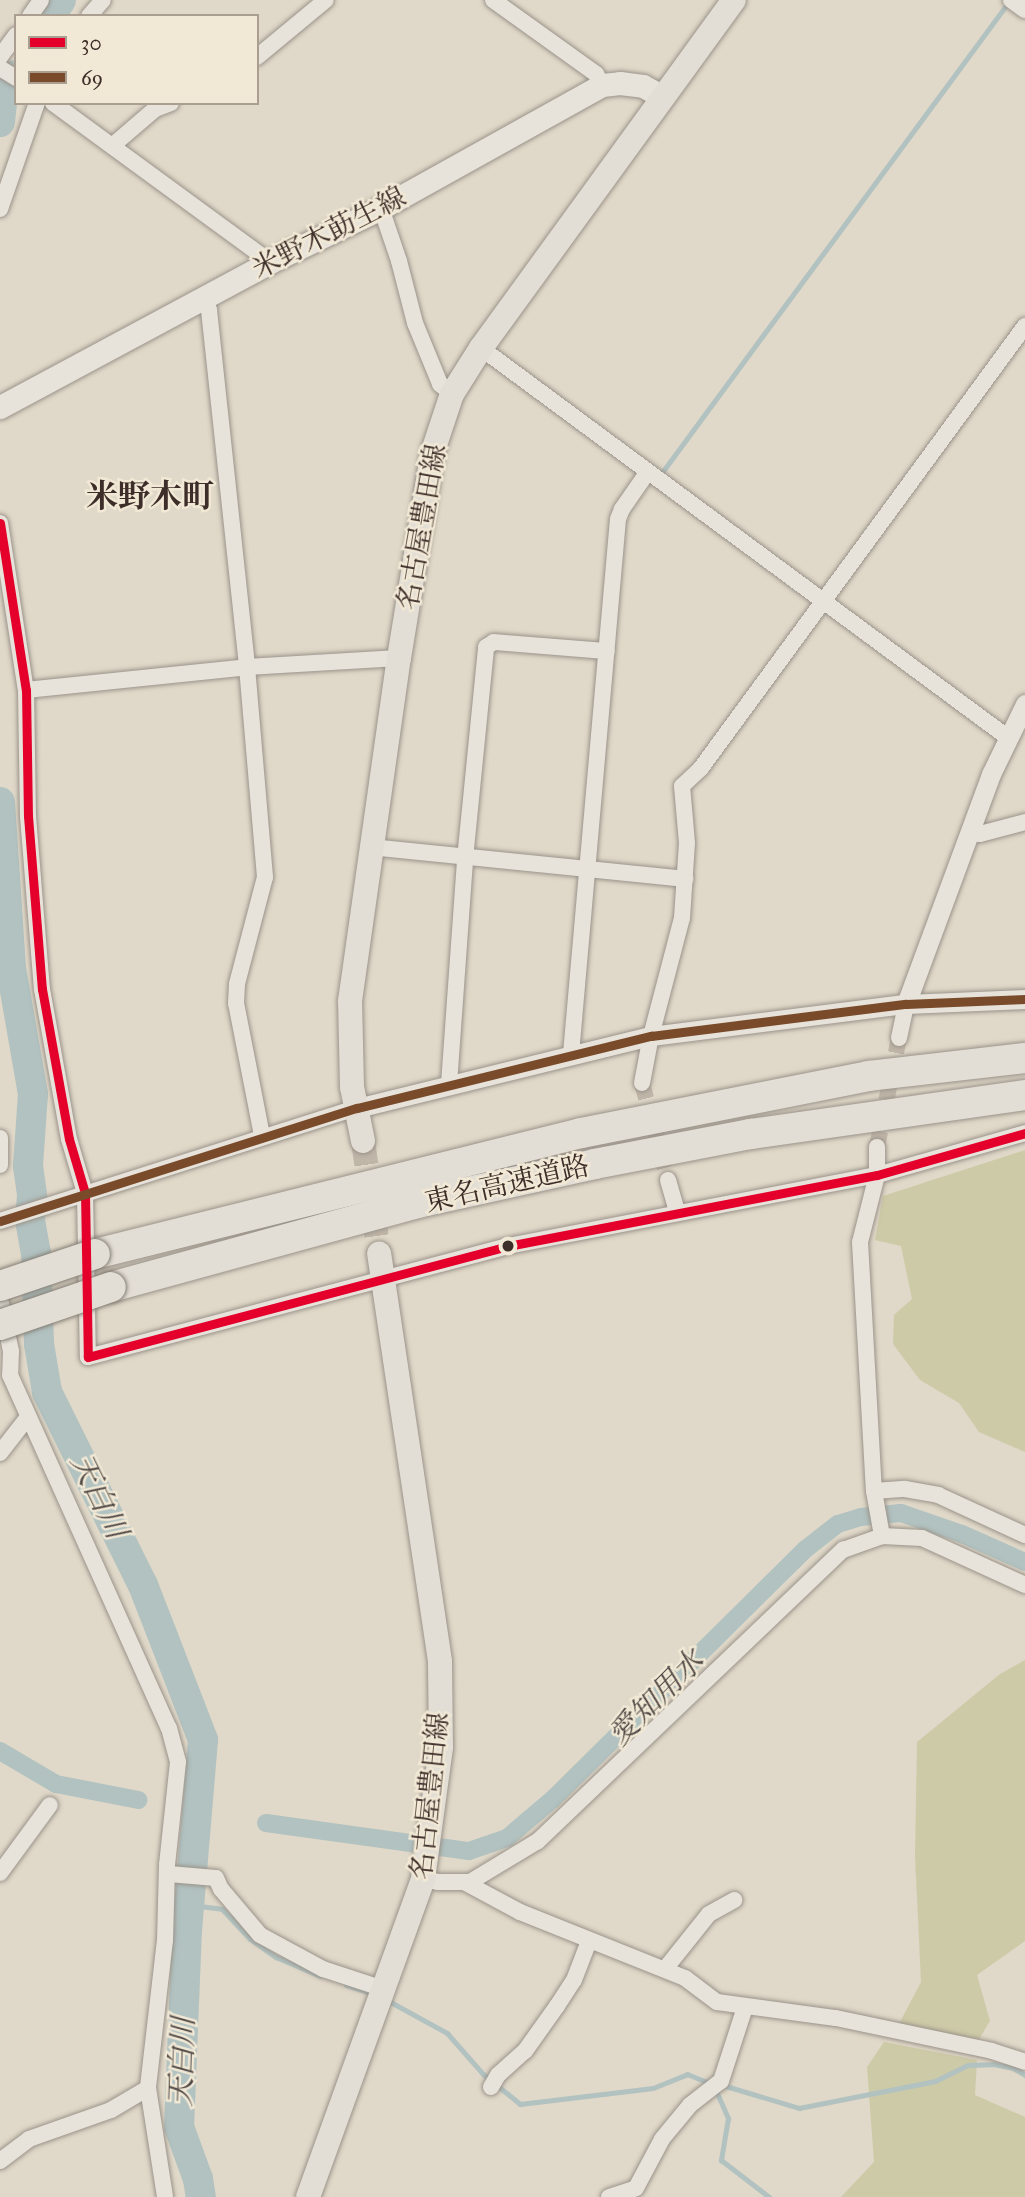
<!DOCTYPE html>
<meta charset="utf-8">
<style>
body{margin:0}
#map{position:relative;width:1025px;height:2197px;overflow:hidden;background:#e0d8c8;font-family:"IM FELL Great Primer","Noto Serif JP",serif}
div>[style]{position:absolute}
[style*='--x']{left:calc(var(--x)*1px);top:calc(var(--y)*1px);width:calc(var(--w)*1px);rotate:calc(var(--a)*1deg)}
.green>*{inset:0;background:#cdcaa7}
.stream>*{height:5px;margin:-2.5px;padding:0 2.5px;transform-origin:2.5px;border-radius:2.5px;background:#b1c2c0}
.canal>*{height:18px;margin:-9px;padding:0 9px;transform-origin:9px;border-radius:9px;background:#b1c2c0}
.river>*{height:30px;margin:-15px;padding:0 15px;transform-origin:15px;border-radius:15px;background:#b1c2c0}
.minor-tunnel>*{height:16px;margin-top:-8px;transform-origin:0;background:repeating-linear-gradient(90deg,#c0b6a8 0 16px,transparent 0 24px)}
.primary-tunnel>*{height:24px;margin-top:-12px;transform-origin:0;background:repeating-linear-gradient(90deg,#c0b6a8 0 24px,transparent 0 36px)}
.roads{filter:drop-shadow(0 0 2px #9a938a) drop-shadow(0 0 2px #9a938a)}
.minor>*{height:16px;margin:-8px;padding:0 8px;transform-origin:8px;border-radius:8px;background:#e7e3db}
.tertiary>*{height:19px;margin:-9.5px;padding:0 9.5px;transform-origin:9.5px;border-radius:9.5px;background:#e7e3db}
.secondary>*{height:23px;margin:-11.5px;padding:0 11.5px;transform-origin:11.5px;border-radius:11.5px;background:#e7e3db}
.primary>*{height:24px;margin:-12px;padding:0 12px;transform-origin:12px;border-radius:12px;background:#e3ded5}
.motorway>*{height:30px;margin:-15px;padding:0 15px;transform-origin:15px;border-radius:15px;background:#e3ded5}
.bridges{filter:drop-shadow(0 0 2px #837d74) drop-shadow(0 0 2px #837d74)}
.motorway-bridge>*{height:30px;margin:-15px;padding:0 15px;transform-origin:15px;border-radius:15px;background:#e3ded5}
.bus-1>*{height:9px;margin:-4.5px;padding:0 4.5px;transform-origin:4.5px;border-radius:4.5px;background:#e4002b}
.bus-2>*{height:9px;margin:-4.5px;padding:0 4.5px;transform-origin:4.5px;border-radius:4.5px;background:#7a4b2a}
.dots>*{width:19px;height:19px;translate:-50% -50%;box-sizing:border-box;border:4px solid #f1e8d5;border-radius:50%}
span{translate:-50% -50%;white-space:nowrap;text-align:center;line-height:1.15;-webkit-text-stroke:5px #f1e8d5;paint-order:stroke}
.street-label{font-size:28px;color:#3e2e29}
.water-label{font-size:30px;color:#514a46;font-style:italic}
.quarter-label{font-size:32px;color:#3e2e29;font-weight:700}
.legend{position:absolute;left:14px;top:14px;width:245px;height:91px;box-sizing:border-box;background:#f1e8d5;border:2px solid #a99e90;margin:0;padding:9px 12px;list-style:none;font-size:21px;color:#3e2e29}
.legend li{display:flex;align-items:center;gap:14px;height:35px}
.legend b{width:35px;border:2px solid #a99e90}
</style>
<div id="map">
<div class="green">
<div style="clip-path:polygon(1025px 1150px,1025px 1452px,979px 1432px,959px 1403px,920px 1380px,893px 1344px,894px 1315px,912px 1299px,901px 1246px,875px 1240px,883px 1196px)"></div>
<div style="clip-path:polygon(1025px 1660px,1025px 1941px,977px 1975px,990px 2021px,978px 2041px,899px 2024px,921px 1982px,915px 1856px,917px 1742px,1000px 1674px)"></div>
<div style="clip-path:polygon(884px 2042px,977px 2060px,975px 2095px,1025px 2117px,1025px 2197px,841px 2197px,874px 2162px,867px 2067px)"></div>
</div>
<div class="stream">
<div style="--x:0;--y:83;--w:4;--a:27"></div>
<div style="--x:663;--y:471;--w:585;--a:-53.62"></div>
<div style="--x:191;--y:1905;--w:31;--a:7"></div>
<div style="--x:222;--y:1909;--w:41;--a:47"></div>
<div style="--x:250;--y:1939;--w:32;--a:35"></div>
<div style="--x:276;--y:1957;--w:48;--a:23.4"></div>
<div style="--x:346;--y:1985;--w:28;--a:18"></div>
<div style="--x:385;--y:1999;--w:71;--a:28.7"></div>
<div style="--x:447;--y:2033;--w:55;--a:48.7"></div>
<div style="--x:483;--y:2074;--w:48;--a:39"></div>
<div style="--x:520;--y:2104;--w:134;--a:-6.9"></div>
<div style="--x:653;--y:2088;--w:37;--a:-22"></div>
<div style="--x:687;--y:2074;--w:22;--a:22"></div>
<div style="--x:707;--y:2082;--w:13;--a:45"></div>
<div style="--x:716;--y:2091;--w:30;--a:66"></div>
<div style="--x:728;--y:2118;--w:43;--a:99.5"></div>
<div style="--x:721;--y:2160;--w:61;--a:37.6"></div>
<div style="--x:719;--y:2084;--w:84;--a:16.7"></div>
<div style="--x:799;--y:2108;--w:139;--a:-11.2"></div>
<div style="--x:935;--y:2081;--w:37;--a:-26"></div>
<div style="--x:968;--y:2065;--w:25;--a:-2"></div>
<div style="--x:993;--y:2064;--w:20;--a:11"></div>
<div style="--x:1013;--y:2068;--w:14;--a:30"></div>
</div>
<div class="canal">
<div style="--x:0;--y:1751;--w:65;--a:30.5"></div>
<div style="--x:56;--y:1784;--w:84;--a:11"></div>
<div style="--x:266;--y:1823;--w:205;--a:7.9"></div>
<div style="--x:469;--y:1851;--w:40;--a:-18.9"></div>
<div style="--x:507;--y:1838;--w:60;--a:-40.3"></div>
<div style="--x:553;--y:1799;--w:357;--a:-44.7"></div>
<div style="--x:807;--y:1548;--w:39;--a:-38"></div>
<div style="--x:838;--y:1524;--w:24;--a:-17"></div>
<div style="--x:861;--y:1517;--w:40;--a:-5.7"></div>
<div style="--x:901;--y:1513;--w:65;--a:19"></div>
<div style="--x:962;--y:1534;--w:69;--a:24"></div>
</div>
<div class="river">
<div style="--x:50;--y:16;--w:19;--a:-55"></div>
<div style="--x:0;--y:122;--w:37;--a:-84"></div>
<div style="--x:4;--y:85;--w:16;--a:-40"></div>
<div style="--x:0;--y:802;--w:166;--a:86.2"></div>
<div style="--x:11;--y:968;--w:128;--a:80.1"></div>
<div style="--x:33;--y:1094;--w:72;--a:94"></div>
<div style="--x:28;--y:1166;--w:30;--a:82"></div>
<div style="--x:32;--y:1196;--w:24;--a:95"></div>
<div style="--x:30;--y:1220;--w:34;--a:80"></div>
<div style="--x:36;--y:1253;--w:91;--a:88.1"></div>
<div style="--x:39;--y:1344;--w:49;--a:80.5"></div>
<div style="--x:47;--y:1392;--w:216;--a:63.6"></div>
<div style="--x:143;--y:1585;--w:166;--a:68.8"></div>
<div style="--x:203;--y:1740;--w:190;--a:94.8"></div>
<div style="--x:187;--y:1929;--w:198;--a:92.3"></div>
<div style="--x:179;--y:2127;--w:55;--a:69.9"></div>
<div style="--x:198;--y:2179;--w:18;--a:81"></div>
</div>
<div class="minor-tunnel">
<div style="--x:642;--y:1083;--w:100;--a:75"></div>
<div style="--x:877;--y:1147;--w:111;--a:-78.6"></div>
</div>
<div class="primary-tunnel">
<div style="--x:363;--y:1141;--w:114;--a:81.9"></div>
</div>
<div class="roads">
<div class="minor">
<div style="--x:493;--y:0;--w:127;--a:35.7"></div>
<div style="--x:596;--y:74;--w:13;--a:61"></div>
<div style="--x:1011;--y:0;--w:17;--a:36"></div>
<div style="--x:30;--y:16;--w:19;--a:-55"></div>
<div style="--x:89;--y:16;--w:21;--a:-49"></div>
<div style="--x:0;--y:57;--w:27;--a:-54"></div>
<div style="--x:257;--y:57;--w:89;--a:-39.6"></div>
<div style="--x:0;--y:68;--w:19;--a:32"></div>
<div style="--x:53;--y:103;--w:269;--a:36.2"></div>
<div style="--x:112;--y:146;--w:57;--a:-40.7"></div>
<div style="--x:155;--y:109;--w:17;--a:-21"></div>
<div style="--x:381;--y:208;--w:56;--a:71.2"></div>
<div style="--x:399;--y:261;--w:64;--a:75.5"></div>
<div style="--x:415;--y:323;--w:66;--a:67.7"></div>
<div style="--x:440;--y:384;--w:16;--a:40"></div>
<div style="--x:0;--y:209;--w:112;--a:-70.8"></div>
<div style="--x:204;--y:298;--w:13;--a:67"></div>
<div style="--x:209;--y:310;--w:359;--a:83.9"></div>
<div style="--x:247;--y:667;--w:211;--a:85.1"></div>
<div style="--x:265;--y:877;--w:111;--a:104.7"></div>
<div style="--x:237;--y:984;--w:19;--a:93"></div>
<div style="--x:236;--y:1003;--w:135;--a:78.9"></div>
<div style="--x:481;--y:348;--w:654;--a:36.48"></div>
<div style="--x:0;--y:523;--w:169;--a:81.2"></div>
<div style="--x:26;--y:690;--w:126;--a:89.1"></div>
<div style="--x:28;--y:816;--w:174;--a:85.4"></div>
<div style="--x:42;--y:989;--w:152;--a:79.8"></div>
<div style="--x:69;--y:1139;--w:56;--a:73.5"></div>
<div style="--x:85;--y:1193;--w:164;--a:89"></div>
<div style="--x:88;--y:1357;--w:434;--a:-14.8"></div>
<div style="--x:508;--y:1246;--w:376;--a:-10.9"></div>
<div style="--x:877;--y:1175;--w:154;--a:-15.8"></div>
<div style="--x:26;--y:690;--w:222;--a:-5.9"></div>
<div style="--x:247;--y:667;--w:152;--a:-3.4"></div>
<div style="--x:969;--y:833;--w:11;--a:5"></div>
<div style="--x:980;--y:834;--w:47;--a:-14.9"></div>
<div style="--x:371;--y:847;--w:316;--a:5.8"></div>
<div style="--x:899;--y:1038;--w:35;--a:-78"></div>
<div style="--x:571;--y:1054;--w:537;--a:-84.98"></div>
<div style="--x:618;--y:519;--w:11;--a:-68"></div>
<div style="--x:622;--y:509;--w:44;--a:-55.2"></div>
<div style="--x:642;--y:1083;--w:48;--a:-79.2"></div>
<div style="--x:651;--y:1036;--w:122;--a:-75.3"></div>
<div style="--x:682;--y:918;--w:75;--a:-86.2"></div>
<div style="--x:687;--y:843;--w:57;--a:-95"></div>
<div style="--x:682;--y:786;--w:26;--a:-43"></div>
<div style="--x:701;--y:768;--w:548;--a:-53.76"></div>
<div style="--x:449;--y:1084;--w:226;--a:-85.9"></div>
<div style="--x:465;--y:859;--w:213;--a:-84.3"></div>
<div style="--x:486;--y:647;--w:9;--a:-32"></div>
<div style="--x:494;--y:642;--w:113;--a:4.6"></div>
<div style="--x:0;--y:1138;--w:27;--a:90"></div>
<div style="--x:877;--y:1147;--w:28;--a:90"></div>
<div style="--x:877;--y:1175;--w:69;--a:104.2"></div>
<div style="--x:860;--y:1242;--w:249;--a:86.8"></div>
<div style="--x:874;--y:1491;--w:46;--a:79.9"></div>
<div style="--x:668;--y:1180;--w:33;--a:74"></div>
<div style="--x:0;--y:1221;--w:374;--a:-17.6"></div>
<div style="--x:0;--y:1299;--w:53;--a:78.1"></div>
<div style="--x:11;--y:1351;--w:24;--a:92"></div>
<div style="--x:10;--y:1375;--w:387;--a:65.8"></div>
<div style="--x:169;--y:1728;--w:35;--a:75"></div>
<div style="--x:178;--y:1762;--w:104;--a:96.1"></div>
<div style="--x:167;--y:1865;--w:75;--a:91.5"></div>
<div style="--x:165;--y:1940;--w:149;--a:96.6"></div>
<div style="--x:148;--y:2088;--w:110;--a:81.1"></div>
<div style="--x:0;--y:1453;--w:46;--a:-52.1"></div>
<div style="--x:874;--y:1491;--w:31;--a:-4"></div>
<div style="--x:905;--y:1489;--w:34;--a:10"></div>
<div style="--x:938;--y:1495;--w:96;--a:24.7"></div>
<div style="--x:0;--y:1873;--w:84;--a:-53.7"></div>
<div style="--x:169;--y:1874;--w:47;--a:4.9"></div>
<div style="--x:216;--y:1878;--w:12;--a:66"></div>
<div style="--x:221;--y:1889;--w:60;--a:49.7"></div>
<div style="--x:260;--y:1935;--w:72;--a:28.4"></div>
<div style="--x:323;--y:1969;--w:64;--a:18.2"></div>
<div style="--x:423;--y:1879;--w:15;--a:11"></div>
<div style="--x:438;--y:1882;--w:32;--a:0"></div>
<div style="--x:470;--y:1882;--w:79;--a:-31.1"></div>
<div style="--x:538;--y:1841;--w:422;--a:-43.7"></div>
<div style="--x:843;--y:1550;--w:41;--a:-19.7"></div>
<div style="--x:882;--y:1536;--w:40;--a:2.9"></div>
<div style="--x:922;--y:1538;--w:113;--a:24.5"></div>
<div style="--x:470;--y:1882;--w:4;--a:166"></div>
<div style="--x:466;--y:1883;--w:61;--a:28.2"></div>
<div style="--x:520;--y:1912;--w:178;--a:21.8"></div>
<div style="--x:685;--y:1978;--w:40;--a:37"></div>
<div style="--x:717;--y:2002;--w:120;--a:7.7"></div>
<div style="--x:836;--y:2018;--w:159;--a:11.9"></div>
<div style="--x:992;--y:2051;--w:35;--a:18"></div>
<div style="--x:665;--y:1969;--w:70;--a:-51.3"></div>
<div style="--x:709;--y:1914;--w:29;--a:-29"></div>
<div style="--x:491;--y:2087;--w:14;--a:-60"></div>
<div style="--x:498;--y:2075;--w:36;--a:-42"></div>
<div style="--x:525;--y:2051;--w:55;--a:-54.6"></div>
<div style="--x:557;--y:2006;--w:31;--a:-57"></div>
<div style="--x:574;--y:1980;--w:42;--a:-69"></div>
<div style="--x:0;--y:2161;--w:36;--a:-37"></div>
<div style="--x:29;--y:2139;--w:87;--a:-19.5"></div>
<div style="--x:111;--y:2110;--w:43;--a:-30.7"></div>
<div style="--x:609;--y:2197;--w:28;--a:-18"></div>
<div style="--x:636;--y:2188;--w:55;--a:-62"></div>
<div style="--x:662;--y:2139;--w:44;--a:-50.5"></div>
<div style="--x:690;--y:2105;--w:39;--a:-38"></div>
<div style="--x:721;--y:2081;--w:78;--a:-72"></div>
</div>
<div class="tertiary">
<div style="--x:906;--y:1004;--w:245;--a:-69.7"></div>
<div style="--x:991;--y:774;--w:78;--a:-64.1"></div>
<div style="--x:357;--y:1108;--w:303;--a:-13.8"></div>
<div style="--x:651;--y:1036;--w:257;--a:-7.2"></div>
<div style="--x:906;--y:1004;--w:119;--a:-2.4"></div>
</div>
<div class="secondary">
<div style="--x:0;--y:407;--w:306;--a:-28.2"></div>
<div style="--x:270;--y:262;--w:123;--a:-25.9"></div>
<div style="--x:381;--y:208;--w:253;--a:-29.1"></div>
<div style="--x:602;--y:85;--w:18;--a:-6"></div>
<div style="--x:620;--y:83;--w:23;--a:7"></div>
<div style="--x:643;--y:86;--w:21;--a:29"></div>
</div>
<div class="primary">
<div style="--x:363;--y:1141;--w:55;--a:-101.5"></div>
<div style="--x:352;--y:1087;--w:86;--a:-91.3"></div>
<div style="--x:350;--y:1001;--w:346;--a:-81.9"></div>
<div style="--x:399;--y:658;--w:210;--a:-80.7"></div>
<div style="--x:433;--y:451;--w:60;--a:-71.6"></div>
<div style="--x:452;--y:394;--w:54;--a:-57.8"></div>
<div style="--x:481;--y:348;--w:430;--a:-54"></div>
<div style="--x:308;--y:2197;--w:338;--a:-70.1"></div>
<div style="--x:423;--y:1879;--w:133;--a:-82.2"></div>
<div style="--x:441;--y:1747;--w:86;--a:-90.7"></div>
<div style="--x:440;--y:1661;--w:412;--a:-98.5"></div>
</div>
<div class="motorway">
<div style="--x:95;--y:1254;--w:501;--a:-13.98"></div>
<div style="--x:581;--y:1133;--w:294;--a:-11.2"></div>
<div style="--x:869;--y:1076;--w:157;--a:-6.6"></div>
<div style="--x:111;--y:1287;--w:318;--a:-15.3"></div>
<div style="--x:418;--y:1203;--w:181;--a:-12.4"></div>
<div style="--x:595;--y:1164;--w:159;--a:-10.9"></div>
<div style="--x:751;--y:1134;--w:277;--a:-8.1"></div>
</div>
</div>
<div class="bridges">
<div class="motorway-bridge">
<div style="--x:0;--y:1286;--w:100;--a:-18.6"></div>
<div style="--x:0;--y:1325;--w:117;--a:-18.9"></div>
</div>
</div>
<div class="bus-1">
<div style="--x:0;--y:523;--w:169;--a:81.2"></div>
<div style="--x:26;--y:690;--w:126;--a:89.1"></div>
<div style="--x:28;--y:816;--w:174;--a:85.4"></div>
<div style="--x:42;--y:989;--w:152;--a:79.8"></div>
<div style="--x:69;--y:1139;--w:56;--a:73.5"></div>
<div style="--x:85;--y:1193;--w:164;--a:89"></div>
<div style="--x:88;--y:1357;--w:434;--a:-14.8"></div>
<div style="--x:508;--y:1246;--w:376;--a:-10.9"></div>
<div style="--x:877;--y:1175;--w:154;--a:-15.8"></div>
</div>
<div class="bus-2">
<div style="--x:0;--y:1221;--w:374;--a:-17.6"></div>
<div style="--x:357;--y:1108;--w:303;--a:-13.8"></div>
<div style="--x:651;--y:1036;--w:257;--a:-7.2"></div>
<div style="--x:906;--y:1004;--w:119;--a:-2.4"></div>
</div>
<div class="dots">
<div style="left:508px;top:1246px;background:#3e2e29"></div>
</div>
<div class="street-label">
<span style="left:329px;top:233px;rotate:-27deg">米野木莇生線</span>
<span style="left:422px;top:527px;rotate:-80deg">名古屋豊田線</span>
<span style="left:507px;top:1184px;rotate:-13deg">東名高速道路</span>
<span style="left:430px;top:1796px;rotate:-84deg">名古屋豊田線</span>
</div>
<div class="water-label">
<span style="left:99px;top:1496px;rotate:64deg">天白川</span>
<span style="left:656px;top:1698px;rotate:-45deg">愛知用水</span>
<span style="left:182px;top:2062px;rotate:-88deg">天白川</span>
</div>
<div class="quarter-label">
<span style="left:150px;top:497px">米野木町</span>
</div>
<ul class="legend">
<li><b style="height:9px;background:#e4002b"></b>30</li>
<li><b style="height:9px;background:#7a4b2a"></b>69</li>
</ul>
</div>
